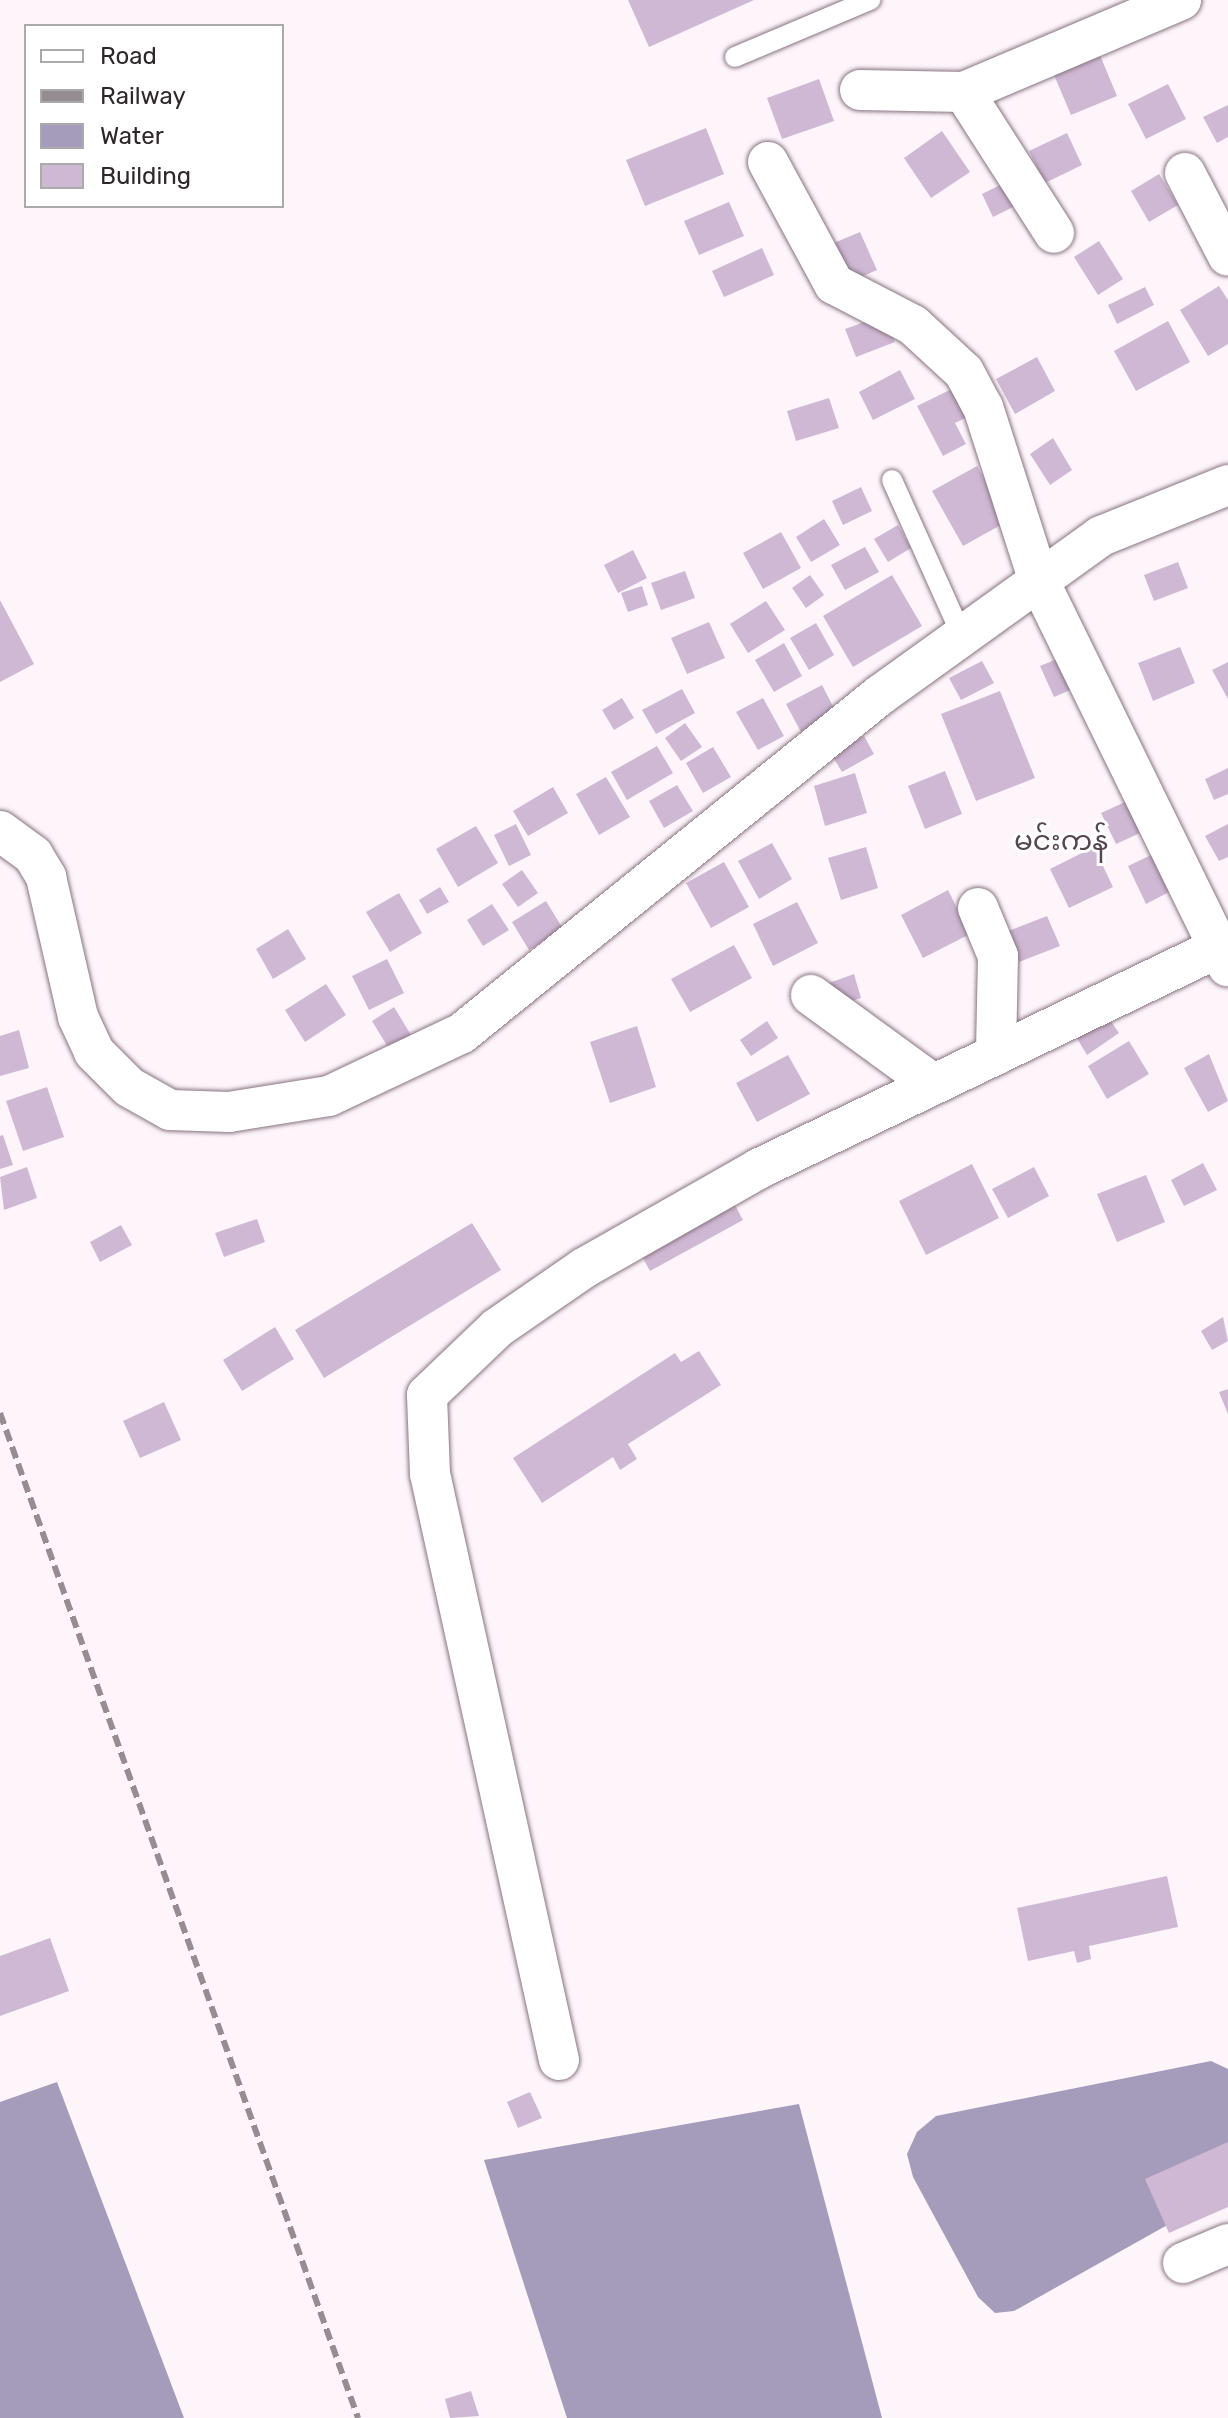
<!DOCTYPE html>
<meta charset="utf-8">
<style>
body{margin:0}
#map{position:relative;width:1228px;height:2418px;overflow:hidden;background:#fef5fb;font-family:Rubik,"Noto Sans Myanmar",sans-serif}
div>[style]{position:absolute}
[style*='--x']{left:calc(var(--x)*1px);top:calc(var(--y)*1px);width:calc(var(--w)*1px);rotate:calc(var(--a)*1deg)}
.water>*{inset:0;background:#a59bba}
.building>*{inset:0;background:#cfb8d4}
.roads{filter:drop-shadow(0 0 2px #887481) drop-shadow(0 0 2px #887481)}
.service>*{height:20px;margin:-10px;padding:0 10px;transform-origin:10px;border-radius:10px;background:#fff}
.minor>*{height:40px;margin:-20px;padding:0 20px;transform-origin:20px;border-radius:20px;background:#fff}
.rail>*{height:6px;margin-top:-3px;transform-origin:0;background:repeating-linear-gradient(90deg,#968d93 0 12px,transparent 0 18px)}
span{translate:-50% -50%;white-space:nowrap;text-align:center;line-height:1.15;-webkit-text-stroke:6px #fff;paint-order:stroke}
.quarter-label{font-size:28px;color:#574551}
.legend{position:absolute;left:24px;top:24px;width:260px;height:184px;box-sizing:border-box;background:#fff;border:2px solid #aca9ab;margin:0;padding:10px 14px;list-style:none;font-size:24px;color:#2f272c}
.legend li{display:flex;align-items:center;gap:16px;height:40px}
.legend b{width:40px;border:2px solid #aca9ab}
</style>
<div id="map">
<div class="water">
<div style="clip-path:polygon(1211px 2061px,1228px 2069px,1228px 2191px,1014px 2311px,995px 2313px,978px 2297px,913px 2177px,907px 2154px,917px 2132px,936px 2116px)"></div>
<div style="clip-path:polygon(57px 2082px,184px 2418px,0 2418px,0 2102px)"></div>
<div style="clip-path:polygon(799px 2104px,882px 2418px,567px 2418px,484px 2160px)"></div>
</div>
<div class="building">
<div style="clip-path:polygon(628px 0,754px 0,649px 47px)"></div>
<div style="clip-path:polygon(1097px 48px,1117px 96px,1071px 115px,1051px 68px)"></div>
<div style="clip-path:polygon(819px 79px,834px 121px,782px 139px,767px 98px)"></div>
<div style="clip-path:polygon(1168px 84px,1186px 119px,1146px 139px,1128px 104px)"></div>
<div style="clip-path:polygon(1228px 105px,1228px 137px,1217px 143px,1203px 117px)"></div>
<div style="clip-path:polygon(706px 128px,724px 174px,645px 206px,626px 160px)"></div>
<div style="clip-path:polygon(942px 131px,970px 172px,931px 198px,904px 158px)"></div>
<div style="clip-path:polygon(1067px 133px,1082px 165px,1045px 183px,1029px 151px)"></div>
<div style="clip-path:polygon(1159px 174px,1178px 205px,1149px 222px,1131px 191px)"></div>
<div style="clip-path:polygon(1004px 183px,1015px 206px,993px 217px,982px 194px)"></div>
<div style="clip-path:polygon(729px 202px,744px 236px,699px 255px,684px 221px)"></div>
<div style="clip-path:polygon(860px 232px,877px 270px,845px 284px,829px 245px)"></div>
<div style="clip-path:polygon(1099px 241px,1123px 279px,1098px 295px,1074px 257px)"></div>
<div style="clip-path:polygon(762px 248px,774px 275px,724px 297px,712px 271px)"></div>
<div style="clip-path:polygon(1219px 286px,1228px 300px,1228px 344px,1208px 356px,1180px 310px)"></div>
<div style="clip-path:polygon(1145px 287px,1154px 305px,1117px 324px,1108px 305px)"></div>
<div style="clip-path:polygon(884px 315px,895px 342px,856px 357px,845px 329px)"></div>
<div style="clip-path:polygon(1168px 321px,1190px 362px,1136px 391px,1114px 351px)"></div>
<div style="clip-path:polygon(1037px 357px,1055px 391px,1015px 414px,996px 379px)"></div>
<div style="clip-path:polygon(900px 370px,915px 399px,873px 420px,859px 392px)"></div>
<div style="clip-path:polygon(958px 386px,973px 414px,955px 423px,966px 444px,943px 456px,917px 406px)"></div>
<div style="clip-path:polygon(829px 398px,839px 428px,796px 441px,787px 411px)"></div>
<div style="clip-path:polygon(1053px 438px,1072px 470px,1050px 485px,1030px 454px)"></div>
<div style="clip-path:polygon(977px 466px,1008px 521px,963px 546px,932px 491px)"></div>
<div style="clip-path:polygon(861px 487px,872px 511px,843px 525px,832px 501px)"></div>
<div style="clip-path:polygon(824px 519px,840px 545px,811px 562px,796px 537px)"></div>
<div style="clip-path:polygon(898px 525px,911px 548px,888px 562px,874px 539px)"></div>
<div style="clip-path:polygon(781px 532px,801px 568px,763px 589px,743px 553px)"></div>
<div style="clip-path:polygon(865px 547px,879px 572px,845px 590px,831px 565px)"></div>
<div style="clip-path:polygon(633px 550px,647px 578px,618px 593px,604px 565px)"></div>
<div style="clip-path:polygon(1178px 562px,1188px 588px,1154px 601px,1144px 575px)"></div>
<div style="clip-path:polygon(685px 571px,695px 598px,661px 610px,651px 583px)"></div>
<div style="clip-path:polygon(810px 575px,824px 595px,806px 608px,792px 588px)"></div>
<div style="clip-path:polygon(892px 575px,922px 626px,853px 667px,823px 616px)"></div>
<div style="clip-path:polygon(642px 586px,648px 605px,628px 612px,621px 593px)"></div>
<div style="clip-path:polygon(0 600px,34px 664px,0 682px)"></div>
<div style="clip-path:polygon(766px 601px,785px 630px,748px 653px,730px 624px)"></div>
<div style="clip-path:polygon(709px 622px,725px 658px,687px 674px,671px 638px)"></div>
<div style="clip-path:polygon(816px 623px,834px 655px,809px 670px,790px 638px)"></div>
<div style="clip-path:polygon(784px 643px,802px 676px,774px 692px,755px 660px)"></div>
<div style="clip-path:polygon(1180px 647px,1195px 683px,1153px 701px,1138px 663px)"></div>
<div style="clip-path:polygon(1069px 654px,1082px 685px,1054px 697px,1040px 666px)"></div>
<div style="clip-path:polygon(982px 661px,994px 683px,961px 700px,949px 678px)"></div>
<div style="clip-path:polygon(1228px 662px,1228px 699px,1212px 670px)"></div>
<div style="clip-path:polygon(822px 685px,837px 714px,801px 732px,786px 704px)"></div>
<div style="clip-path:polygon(682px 689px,695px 713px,656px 734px,642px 710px)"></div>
<div style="clip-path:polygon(1000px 691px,1035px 778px,976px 801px,941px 714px)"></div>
<div style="clip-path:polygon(622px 698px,634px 718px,614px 730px,602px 710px)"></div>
<div style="clip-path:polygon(763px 698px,784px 736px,758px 750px,736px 712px)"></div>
<div style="clip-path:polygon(685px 723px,702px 747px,681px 761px,665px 738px)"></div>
<div style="clip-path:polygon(864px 736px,874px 754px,842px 772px,831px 754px)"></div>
<div style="clip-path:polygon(657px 746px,673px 773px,627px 800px,611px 772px)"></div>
<div style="clip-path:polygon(713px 747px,731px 777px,703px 793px,686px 763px)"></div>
<div style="clip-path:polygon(1228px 768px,1228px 794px,1214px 800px,1205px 779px)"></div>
<div style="clip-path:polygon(945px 771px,962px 814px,925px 829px,908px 786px)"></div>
<div style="clip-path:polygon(855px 773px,867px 813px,825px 826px,814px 786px)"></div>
<div style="clip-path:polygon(606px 777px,630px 817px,599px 835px,576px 794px)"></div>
<div style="clip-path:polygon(677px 785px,693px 811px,664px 828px,649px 801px)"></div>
<div style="clip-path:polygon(553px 787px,568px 813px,528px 836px,513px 811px)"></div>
<div style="clip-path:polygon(1125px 802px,1140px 833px,1116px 844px,1101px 813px)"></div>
<div style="clip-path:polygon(516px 824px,531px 855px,509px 866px,494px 835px)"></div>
<div style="clip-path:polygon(1228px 824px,1228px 857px,1219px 861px,1205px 836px)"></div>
<div style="clip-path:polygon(476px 826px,498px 863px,458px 887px,436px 849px)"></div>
<div style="clip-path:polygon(772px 843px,792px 879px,759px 899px,738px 861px)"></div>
<div style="clip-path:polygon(866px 847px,878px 888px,841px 900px,828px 858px)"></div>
<div style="clip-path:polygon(1094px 847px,1113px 887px,1069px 908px,1050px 869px)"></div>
<div style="clip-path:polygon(1164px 849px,1173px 890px,1146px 904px,1128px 866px)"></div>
<div style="clip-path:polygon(724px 862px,749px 907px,711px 928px,686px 883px)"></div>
<div style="clip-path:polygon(522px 870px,538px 893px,518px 907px,502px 884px)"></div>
<div style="clip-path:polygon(440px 887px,449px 902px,427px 914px,419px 900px)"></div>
<div style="clip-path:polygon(948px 890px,970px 934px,923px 958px,901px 915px)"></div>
<div style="clip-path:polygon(399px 893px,422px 933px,390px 952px,366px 912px)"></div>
<div style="clip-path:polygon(546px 901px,563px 929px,529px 950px,512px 922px)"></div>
<div style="clip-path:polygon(797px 902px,818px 943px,773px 966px,753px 924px)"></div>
<div style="clip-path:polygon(492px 904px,509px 930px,483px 946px,467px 920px)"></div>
<div style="clip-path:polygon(1047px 916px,1060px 946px,1019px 962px,1006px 932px)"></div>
<div style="clip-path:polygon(288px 929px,306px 959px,273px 979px,256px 949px)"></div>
<div style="clip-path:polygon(734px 945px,752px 978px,690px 1012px,671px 979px)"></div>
<div style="clip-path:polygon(387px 959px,404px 993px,369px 1010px,352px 976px)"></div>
<div style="clip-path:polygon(854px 974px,861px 998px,836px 1006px,829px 983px)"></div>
<div style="clip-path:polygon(326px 984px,346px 1015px,305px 1042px,285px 1010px)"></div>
<div style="clip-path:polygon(394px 1007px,411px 1035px,389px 1049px,372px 1021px)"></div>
<div style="clip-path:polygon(1103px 1010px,1119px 1033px,1087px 1055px,1072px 1030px)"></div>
<div style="clip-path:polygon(767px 1021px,778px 1038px,751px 1056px,740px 1040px)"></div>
<div style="clip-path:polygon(637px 1026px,656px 1087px,610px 1103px,590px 1042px)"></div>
<div style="clip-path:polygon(19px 1030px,29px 1068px,0 1076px,0 1036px)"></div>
<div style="clip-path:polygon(1129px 1041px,1149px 1074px,1107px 1099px,1088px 1066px)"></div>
<div style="clip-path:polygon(1209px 1054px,1228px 1101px,1208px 1112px,1184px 1068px)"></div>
<div style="clip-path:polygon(788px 1055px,810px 1094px,757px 1122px,736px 1083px)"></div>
<div style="clip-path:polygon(47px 1087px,64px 1137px,23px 1151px,6px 1101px)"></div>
<div style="clip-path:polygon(3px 1135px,13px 1165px,0 1169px,0 1136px)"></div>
<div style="clip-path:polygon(1203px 1163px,1217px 1190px,1184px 1206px,1171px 1180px)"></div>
<div style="clip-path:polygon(972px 1164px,999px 1218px,926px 1255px,899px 1201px)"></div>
<div style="clip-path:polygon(27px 1167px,37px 1198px,4px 1210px,0 1177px)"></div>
<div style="clip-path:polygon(1034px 1167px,1049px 1196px,1008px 1218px,992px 1189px)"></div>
<div style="clip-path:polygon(1146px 1175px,1165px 1222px,1117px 1242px,1097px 1194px)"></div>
<div style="clip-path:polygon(729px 1194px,743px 1220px,650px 1271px,636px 1245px)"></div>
<div style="clip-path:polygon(257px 1219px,265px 1242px,224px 1257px,215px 1233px)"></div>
<div style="clip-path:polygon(472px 1223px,501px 1270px,324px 1378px,295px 1330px)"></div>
<div style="clip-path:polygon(121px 1225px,132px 1245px,100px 1262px,90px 1242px)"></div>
<div style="clip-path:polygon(1223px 1317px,1228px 1341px,1212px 1350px,1201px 1331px)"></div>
<div style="clip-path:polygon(275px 1327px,294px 1359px,242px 1391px,223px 1360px)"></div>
<div style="clip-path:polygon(699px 1351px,721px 1385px,628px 1444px,637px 1459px,620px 1470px,613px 1457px,542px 1503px,513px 1458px,675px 1353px,681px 1362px)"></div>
<div style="clip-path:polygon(1228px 1389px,1228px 1414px,1219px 1392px)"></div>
<div style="clip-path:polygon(164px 1402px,181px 1440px,140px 1458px,123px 1421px)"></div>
<div style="clip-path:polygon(1167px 1876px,1178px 1927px,1089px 1946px,1091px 1959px,1077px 1963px,1074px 1951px,1028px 1961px,1017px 1908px)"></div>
<div style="clip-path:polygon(50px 1938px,69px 1991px,0 2016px,0 1956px)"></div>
<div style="clip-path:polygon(530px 2092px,542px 2118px,518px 2128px,507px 2102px)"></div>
<div style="clip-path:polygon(1228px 2142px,1228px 2207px,1169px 2233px,1145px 2179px)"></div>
<div style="clip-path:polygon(471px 2391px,479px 2416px,450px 2418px,445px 2399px)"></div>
</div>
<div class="roads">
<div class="service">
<div style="--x:735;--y:57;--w:147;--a:-22.9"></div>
<div style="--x:892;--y:480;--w:171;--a:65.8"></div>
</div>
<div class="minor">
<div style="--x:860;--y:90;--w:104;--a:1.1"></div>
<div style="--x:964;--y:92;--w:236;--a:-23"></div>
<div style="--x:964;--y:92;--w:167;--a:57.4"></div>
<div style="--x:768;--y:162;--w:139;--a:61.6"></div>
<div style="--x:834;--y:284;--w:89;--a:27.4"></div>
<div style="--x:913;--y:325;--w:69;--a:42.7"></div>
<div style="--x:964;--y:372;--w:40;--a:62"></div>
<div style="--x:983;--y:407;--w:183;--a:72.2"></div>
<div style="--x:1039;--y:581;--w:429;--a:63.9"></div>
<div style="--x:1185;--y:173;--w:93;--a:62.6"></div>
<div style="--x:0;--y:831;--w:41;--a:36"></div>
<div style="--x:33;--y:855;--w:26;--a:59"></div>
<div style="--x:46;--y:877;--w:144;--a:77.1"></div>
<div style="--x:78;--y:1017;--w:38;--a:65"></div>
<div style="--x:94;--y:1052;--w:49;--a:45"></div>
<div style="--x:129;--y:1087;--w:47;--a:29.3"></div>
<div style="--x:170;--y:1110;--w:59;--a:1.9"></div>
<div style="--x:229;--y:1112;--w:101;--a:-9.1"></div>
<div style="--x:329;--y:1096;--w:147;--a:-25.3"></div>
<div style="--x:462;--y:1033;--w:538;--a:-38.96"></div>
<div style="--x:880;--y:695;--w:272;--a:-35.7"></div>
<div style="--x:1101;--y:536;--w:137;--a:-21.9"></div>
<div style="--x:978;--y:908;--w:52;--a:67.4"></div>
<div style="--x:998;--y:956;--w:99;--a:91.2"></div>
<div style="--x:811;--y:995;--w:151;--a:36.1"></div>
<div style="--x:559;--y:2060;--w:600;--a:-102.41"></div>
<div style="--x:430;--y:1474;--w:79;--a:-92.2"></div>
<div style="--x:427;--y:1395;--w:97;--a:-43.7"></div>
<div style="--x:497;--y:1328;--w:106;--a:-34.6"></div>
<div style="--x:584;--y:1268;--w:200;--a:-29.6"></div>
<div style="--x:758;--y:1169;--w:522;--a:-25.68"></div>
<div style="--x:1183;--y:2263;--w:49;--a:-22.9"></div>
</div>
</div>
<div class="rail">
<div style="--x:0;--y:1413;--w:1067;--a:70.39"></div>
</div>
<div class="quarter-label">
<span style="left:1061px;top:841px">မင်းကန်</span>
</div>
<ul class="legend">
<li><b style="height:10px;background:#fff"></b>Road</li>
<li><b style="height:10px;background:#968d93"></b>Railway</li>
<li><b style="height:22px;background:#a59bba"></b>Water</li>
<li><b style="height:22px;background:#cfb8d4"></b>Building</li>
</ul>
</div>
